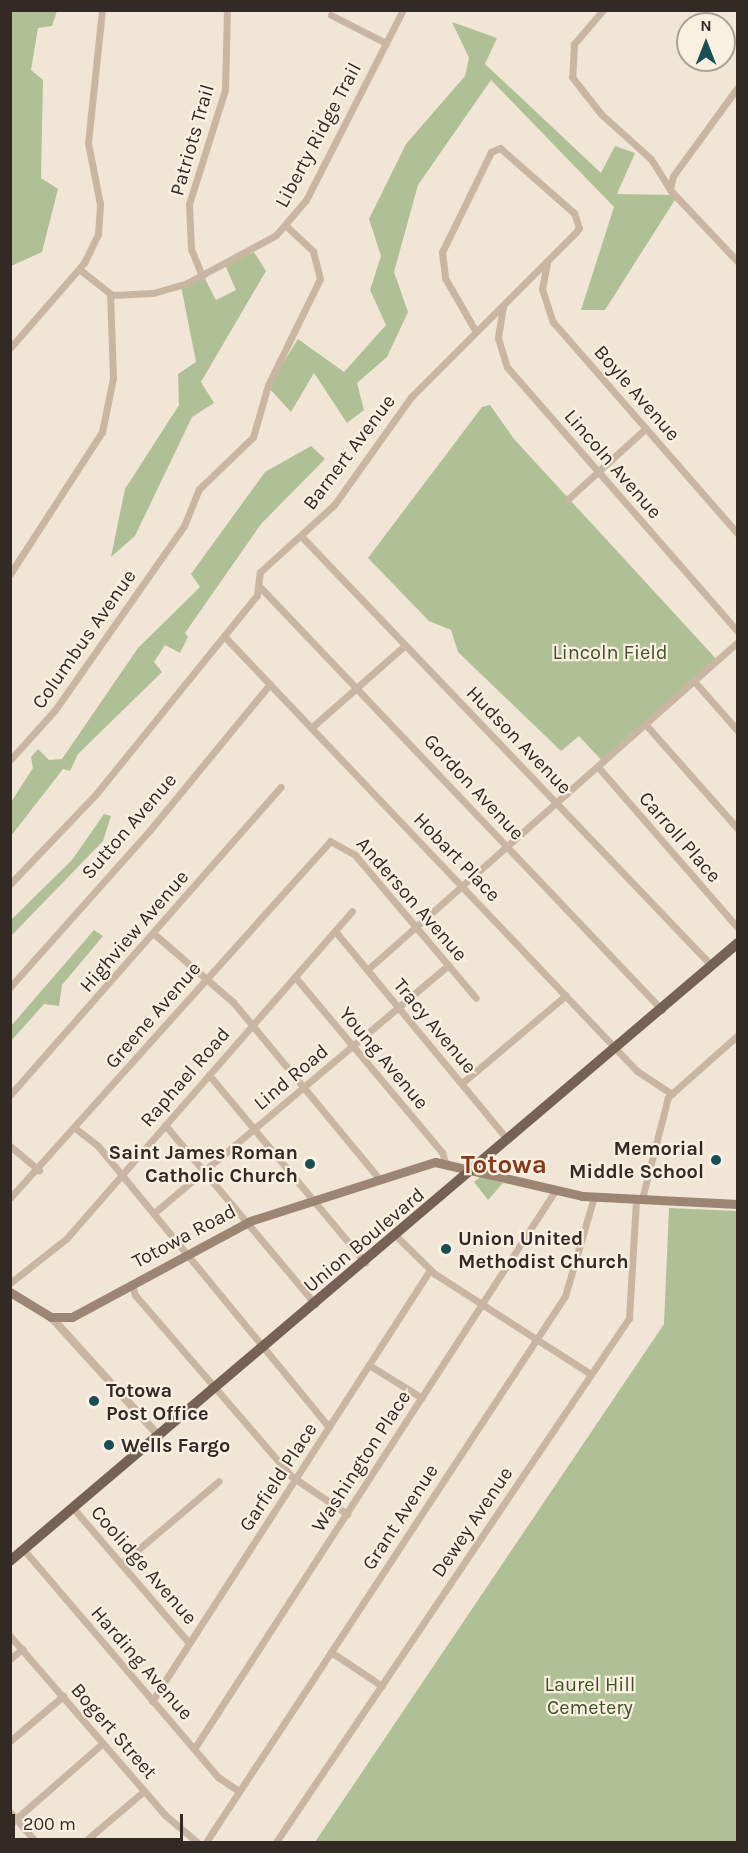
<!DOCTYPE html>
<style>
body{margin:0}
#map{position:relative;width:748px;height:1853px;overflow:hidden;background:#f1e6d6;font-family:Karla,sans-serif}
div>[style]{position:absolute}
[style*='--x']{left:calc(var(--x)*1px);top:calc(var(--y)*1px);width:calc(var(--w)*1px);rotate:calc(var(--a)*1deg)}
.green>*{inset:0;background:#b0c096}
.minor>*{height:7px;margin:-3.5px;padding:0 3.5px;transform-origin:3.5px;border-radius:3.5px;background:#c9b6a2}
.tertiary>*{height:8px;margin:-4px;padding:0 4px;transform-origin:4px;border-radius:4px;background:#c9b6a2}
.secondary>*{height:9px;margin:-4.5px;padding:0 4.5px;transform-origin:4.5px;border-radius:4.5px;background:#9d8574}
.primary>*{height:10px;margin:-5px;padding:0 5px;transform-origin:5px;border-radius:5px;background:#766255}
.dots>*{width:16px;height:16px;translate:-50% -50%;box-sizing:border-box;border:3px solid #f9f0e2;border-radius:50%}
span{translate:-50% -50%;white-space:nowrap;text-align:center;line-height:1.15;-webkit-text-stroke:4.5px #f9f0e2;paint-order:stroke}
.street-label{font-size:20px;color:#332a25}
.park-label{font-size:20px;color:#405228}
.poi-label{font-size:20px;color:#332a25;font-weight:700}
.right{translate:-100% -50%;text-align:right}
.left{translate:0 -50%;text-align:left}
.district-label{font-size:26px;color:#843a1c;font-weight:700}
.frame{position:absolute;inset:0;border:12px solid #332a25;pointer-events:none}
.north{position:absolute;left:676px;top:12px;width:60px;height:60px;box-sizing:border-box;background:#f9f0e2;border:2px solid #aaa196;border-radius:50%;rotate:0deg;font-size:16px;font-weight:700;line-height:24px;text-align:center;color:#332a25}
.north::after{content:'';display:block;margin:auto;width:21px;height:27px;background:#194e56;clip-path:polygon(50% 0,100% 100%,50% 72%,0 100%)}
.scale{position:absolute;left:12px;top:1814px;width:171px;height:27px;box-sizing:border-box;border:3px solid #332a25;border-top:0;padding-left:8px;font-size:18px;line-height:21px;white-space:nowrap;color:#332a25;-webkit-text-stroke:4px #f9f0e2;paint-order:stroke}
</style>
<div id="map">
<div class="green">
<div style="clip-path:polygon(11px 10px,57px 11px,52px 26px,38px 28px,31px 70px,43px 80px,41px 178px,58px 189px,42px 252px,11px 266px)"></div>
<div style="clip-path:polygon(452px 22px,497px 38px,485px 64px,601px 173px,615px 146px,635px 153px,617px 194px,678px 195px,605px 310px,581px 310px,614px 207px,491px 80px,418px 185px,394px 272px,408px 312px,387px 357px,357px 383px,364px 410px,347px 423px,314px 373px,291px 412px,268px 387px,298px 339px,344px 372px,386px 325px,370px 290px,381px 256px,369px 219px,406px 144px,465px 76px,469px 58px)"></div>
<div style="clip-path:polygon(254px 252px,266px 271px,201px 382px,214px 403px,192px 417px,135px 536px,111px 557px,125px 489px,179px 405px,178px 374px,196px 362px,181px 286px,203px 275px,216px 300px,236px 290px,225px 265px)"></div>
<div style="clip-path:polygon(490px 405px,514px 439px,719px 662px,603px 762px,579px 736px,561px 751px,458px 652px,451px 630px,429px 621px,368px 558px,482px 407px)"></div>
<div style="clip-path:polygon(311px 446px,325px 459px,261px 524px,185px 633px,188px 637px,180px 653px,165px 645px,154px 662px,162px 672px,78px 754px,70px 771px,63px 769px,11px 836px,11px 802px,33px 768px,31px 757px,38px 749px,49px 760px,62px 759px,138px 648px,200px 587px,191px 574px,265px 472px)"></div>
<div style="clip-path:polygon(104px 814px,111px 816px,103px 841px,11px 936px,11px 920px,72px 860px)"></div>
<div style="clip-path:polygon(94px 930px,103px 936px,62px 985px,59px 1006px,44px 1004px,11px 1041px,11px 1026px)"></div>
<div style="clip-path:polygon(480px 1177px,503px 1183px,488px 1200px,474px 1182px)"></div>
<div style="clip-path:polygon(669px 1208px,737px 1211px,737px 1842px,315px 1842px,664px 1324px)"></div>
</div>
<div class="minor">
<div style="--x:603;--y:10;--w:45;--a:130.5"></div>
<div style="--x:574;--y:44;--w:33;--a:93"></div>
<div style="--x:572;--y:77;--w:47;--a:51.9"></div>
<div style="--x:601;--y:114;--w:67;--a:42"></div>
<div style="--x:651;--y:159;--w:39;--a:58"></div>
<div style="--x:672;--y:192;--w:96;--a:46.7"></div>
<div style="--x:331;--y:15;--w:62;--a:27"></div>
<div style="--x:670;--y:189;--w:13;--a:-77"></div>
<div style="--x:673;--y:176;--w:110;--a:-53.9"></div>
<div style="--x:547;--y:263;--w:26;--a:101"></div>
<div style="--x:542;--y:289;--w:35;--a:72"></div>
<div style="--x:553;--y:322;--w:281;--a:48.9"></div>
<div style="--x:79;--y:269;--w:42;--a:38.2"></div>
<div style="--x:112;--y:295;--w:41;--a:-2.8"></div>
<div style="--x:153;--y:293;--w:35;--a:-16"></div>
<div style="--x:187;--y:283;--w:101;--a:-28.3"></div>
<div style="--x:276;--y:235;--w:46;--a:-49.4"></div>
<div style="--x:306;--y:200;--w:213;--a:-63"></div>
<div style="--x:202;--y:276;--w:29;--a:-112"></div>
<div style="--x:191;--y:249;--w:45;--a:-92.5"></div>
<div style="--x:189;--y:204;--w:120;--a:-72.5"></div>
<div style="--x:225;--y:90;--w:80;--a:-88.6"></div>
<div style="--x:503;--y:306;--w:32;--a:99"></div>
<div style="--x:498;--y:338;--w:30;--a:73"></div>
<div style="--x:507;--y:367;--w:352;--a:48.9"></div>
<div style="--x:10;--y:348;--w:113;--a:-49"></div>
<div style="--x:84;--y:263;--w:32;--a:-64"></div>
<div style="--x:98;--y:234;--w:30;--a:-86"></div>
<div style="--x:100;--y:204;--w:62;--a:-101.1"></div>
<div style="--x:88;--y:143;--w:134;--a:-84"></div>
<div style="--x:568;--y:499;--w:105;--a:-42.3"></div>
<div style="--x:302;--y:537;--w:593;--a:46.3"></div>
<div style="--x:10;--y:574;--w:169;--a:-57.1"></div>
<div style="--x:102;--y:432;--w:55;--a:-78.5"></div>
<div style="--x:113;--y:378;--w:84;--a:-92"></div>
<div style="--x:261;--y:588;--w:582;--a:46.46"></div>
<div style="--x:224;--y:636;--w:600;--a:46.49"></div>
<div style="--x:637;--y:1071;--w:42;--a:33.3"></div>
<div style="--x:694;--y:681;--w:67;--a:48.7"></div>
<div style="--x:646;--y:725;--w:139;--a:48.5"></div>
<div style="--x:311;--y:728;--w:125;--a:-41.4"></div>
<div style="--x:10;--y:760;--w:67;--a:-48"></div>
<div style="--x:55;--y:710;--w:225;--a:-55"></div>
<div style="--x:184;--y:526;--w:40;--a:-68"></div>
<div style="--x:199;--y:489;--w:75;--a:-43.9"></div>
<div style="--x:253;--y:437;--w:54;--a:-73.9"></div>
<div style="--x:268;--y:385;--w:118;--a:-63.9"></div>
<div style="--x:320;--y:279;--w:29;--a:-104"></div>
<div style="--x:313;--y:251;--w:37;--a:-137"></div>
<div style="--x:598;--y:767;--w:213;--a:49"></div>
<div style="--x:10;--y:884;--w:124;--a:-46.3"></div>
<div style="--x:96;--y:794;--w:256;--a:-51"></div>
<div style="--x:257;--y:595;--w:23;--a:-83"></div>
<div style="--x:260;--y:572;--w:100;--a:-42.2"></div>
<div style="--x:334;--y:505;--w:133;--a:-54.5"></div>
<div style="--x:411;--y:397;--w:233;--a:-45"></div>
<div style="--x:576;--y:232;--w:5;--a:-53"></div>
<div style="--x:579;--y:228;--w:16;--a:-108"></div>
<div style="--x:574;--y:213;--w:98;--a:-138.7"></div>
<div style="--x:500;--y:148;--w:10;--a:156"></div>
<div style="--x:491;--y:152;--w:111;--a:116.1"></div>
<div style="--x:442;--y:252;--w:26;--a:83"></div>
<div style="--x:445;--y:278;--w:62;--a:60.1"></div>
<div style="--x:335;--y:931;--w:271;--a:50.4"></div>
<div style="--x:153;--y:933;--w:106;--a:40.8"></div>
<div style="--x:233;--y:1002;--w:227;--a:50.4"></div>
<div style="--x:367;--y:970;--w:495;--a:-41.5"></div>
<div style="--x:295;--y:977;--w:229;--a:50"></div>
<div style="--x:442;--y:1152;--w:10;--a:73"></div>
<div style="--x:10;--y:987;--w:210;--a:-48.3"></div>
<div style="--x:150;--y:830;--w:189;--a:-50.6"></div>
<div style="--x:209;--y:1075;--w:244;--a:50.2"></div>
<div style="--x:462;--y:1083;--w:136;--a:-40.2"></div>
<div style="--x:10;--y:1095;--w:410;--a:-48.7"></div>
<div style="--x:165;--y:1125;--w:234;--a:50"></div>
<div style="--x:75;--y:1128;--w:29;--a:38"></div>
<div style="--x:98;--y:1146;--w:364;--a:50.6"></div>
<div style="--x:10;--y:1146;--w:38;--a:40"></div>
<div style="--x:10;--y:1198;--w:479;--a:-48.1"></div>
<div style="--x:330;--y:841;--w:29;--a:29"></div>
<div style="--x:355;--y:855;--w:187;--a:49.8"></div>
<div style="--x:642;--y:1199;--w:105;--a:-75.7"></div>
<div style="--x:668;--y:1097;--w:94;--a:-41.5"></div>
<div style="--x:154;--y:1213;--w:385;--a:-40.1"></div>
<div style="--x:396;--y:1236;--w:54;--a:44.3"></div>
<div style="--x:435;--y:1274;--w:185;--a:32.7"></div>
<div style="--x:10;--y:1283;--w:71;--a:-38.2"></div>
<div style="--x:66;--y:1239;--w:435;--a:-48.9"></div>
<div style="--x:132;--y:1284;--w:11;--a:75"></div>
<div style="--x:135;--y:1295;--w:239;--a:49.2"></div>
<div style="--x:291;--y:1476;--w:68;--a:34.2"></div>
<div style="--x:369;--y:1365;--w:62;--a:31.9"></div>
<div style="--x:73;--y:1508;--w:178;--a:49.3"></div>
<div style="--x:24;--y:1550;--w:299;--a:49.5"></div>
<div style="--x:218;--y:1777;--w:25;--a:34"></div>
<div style="--x:121;--y:1564;--w:128;--a:-40.3"></div>
<div style="--x:10;--y:1636;--w:237;--a:49.1"></div>
<div style="--x:165;--y:1815;--w:42;--a:40.2"></div>
<div style="--x:331;--y:1652;--w:61;--a:33.7"></div>
<div style="--x:10;--y:1659;--w:16;--a:-40"></div>
<div style="--x:152;--y:1701;--w:513;--a:-57.18"></div>
<div style="--x:10;--y:1741;--w:70;--a:-40.3"></div>
<div style="--x:194;--y:1749;--w:665;--a:-57.1"></div>
<div style="--x:10;--y:1812;--w:40;--a:49"></div>
<div style="--x:10;--y:1824;--w:123;--a:-41.1"></div>
<div style="--x:84;--y:1842;--w:79;--a:-40.4"></div>
<div style="--x:206;--y:1842;--w:653;--a:-56.67"></div>
<div style="--x:565;--y:1296;--w:103;--a:-73.7"></div>
<div style="--x:276;--y:1842;--w:632;--a:-56.03"></div>
<div style="--x:629;--y:1318;--w:119;--a:-86.6"></div>
</div>
<div class="tertiary">
<div style="--x:51;--y:1317;--w:161;--a:47.8"></div>
</div>
<div class="secondary">
<div style="--x:10;--y:1292;--w:48;--a:31.4"></div>
<div style="--x:51;--y:1317;--w:21;--a:0"></div>
<div style="--x:72;--y:1317;--w:202;--a:-28.3"></div>
<div style="--x:250;--y:1221;--w:194;--a:-17.7"></div>
<div style="--x:435;--y:1162;--w:151;--a:13"></div>
<div style="--x:582;--y:1196;--w:156;--a:2.9"></div>
</div>
<div class="primary">
<div style="--x:10;--y:1561;--w:955;--a:-40.33"></div>
</div>
<div class="dots">
<div style="left:716px;top:1160px;background:#194e56"></div>
<div style="left:310px;top:1164px;background:#194e56"></div>
<div style="left:446px;top:1249px;background:#194e56"></div>
<div style="left:94px;top:1401px;background:#194e56"></div>
<div style="left:109px;top:1445px;background:#194e56"></div>
</div>
<div class="street-label">
<span style="left:318px;top:135px;rotate:-62deg">Liberty Ridge Trail</span>
<span style="left:192px;top:140px;rotate:-74deg">Patriots Trail</span>
<span style="left:637px;top:393px;rotate:49deg">Boyle Avenue</span>
<span style="left:349px;top:452px;rotate:-53deg">Barnert Avenue</span>
<span style="left:613px;top:464px;rotate:49deg">Lincoln Avenue</span>
<span style="left:84px;top:639px;rotate:-55deg">Columbus Avenue</span>
<span style="left:519px;top:740px;rotate:46deg">Hudson Avenue</span>
<span style="left:474px;top:787px;rotate:47deg">Gordon Avenue</span>
<span style="left:129px;top:826px;rotate:-49deg">Sutton Avenue</span>
<span style="left:680px;top:837px;rotate:49deg">Carroll Place</span>
<span style="left:457px;top:857px;rotate:46deg">Hobart Place</span>
<span style="left:412px;top:899px;rotate:49deg">Anderson Avenue</span>
<span style="left:134px;top:931px;rotate:-49deg">Highview Avenue</span>
<span style="left:153px;top:1015px;rotate:-49deg">Greene Avenue</span>
<span style="left:435px;top:1026px;rotate:50deg">Tracy Avenue</span>
<span style="left:384px;top:1058px;rotate:50deg">Young Avenue</span>
<span style="left:185px;top:1077px;rotate:-49deg">Raphael Road</span>
<span style="left:291px;top:1077px;rotate:-40deg">Lind Road</span>
<span style="left:184px;top:1236px;rotate:-28deg">Totowa Road</span>
<span style="left:364px;top:1240px;rotate:-40deg">Union Boulevard</span>
<span style="left:361px;top:1461px;rotate:-57deg">Washington Place</span>
<span style="left:278px;top:1477px;rotate:-57deg">Garfield Place</span>
<span style="left:400px;top:1517px;rotate:-57deg">Grant Avenue</span>
<span style="left:472px;top:1522px;rotate:-56deg">Dewey Avenue</span>
<span style="left:144px;top:1565px;rotate:49deg">Coolidge Avenue</span>
<span style="left:142px;top:1663px;rotate:49deg">Harding Avenue</span>
<span style="left:114px;top:1731px;rotate:49deg">Bogert Street</span>
</div>
<div class="park-label">
<span style="left:610px;top:652px">Lincoln Field</span>
<span style="left:590px;top:1696px">Laurel Hill<br>Cemetery</span>
</div>
<div class="poi-label">
<span class="right" style="left:704px;top:1160px">Memorial<br>Middle School</span>
<span class="right" style="left:298px;top:1164px">Saint James Roman<br>Catholic Church</span>
<span class="left" style="left:458px;top:1250px">Union United<br>Methodist Church</span>
<span class="left" style="left:106px;top:1402px">Totowa<br>Post Office</span>
<span class="left" style="left:121px;top:1445px">Wells Fargo</span>
</div>
<div class="district-label">
<span style="left:504px;top:1165px">Totowa</span>
</div>
<div class="frame"></div>
<div class="north">N</div>
<div class="scale">200 m</div>
</div>
